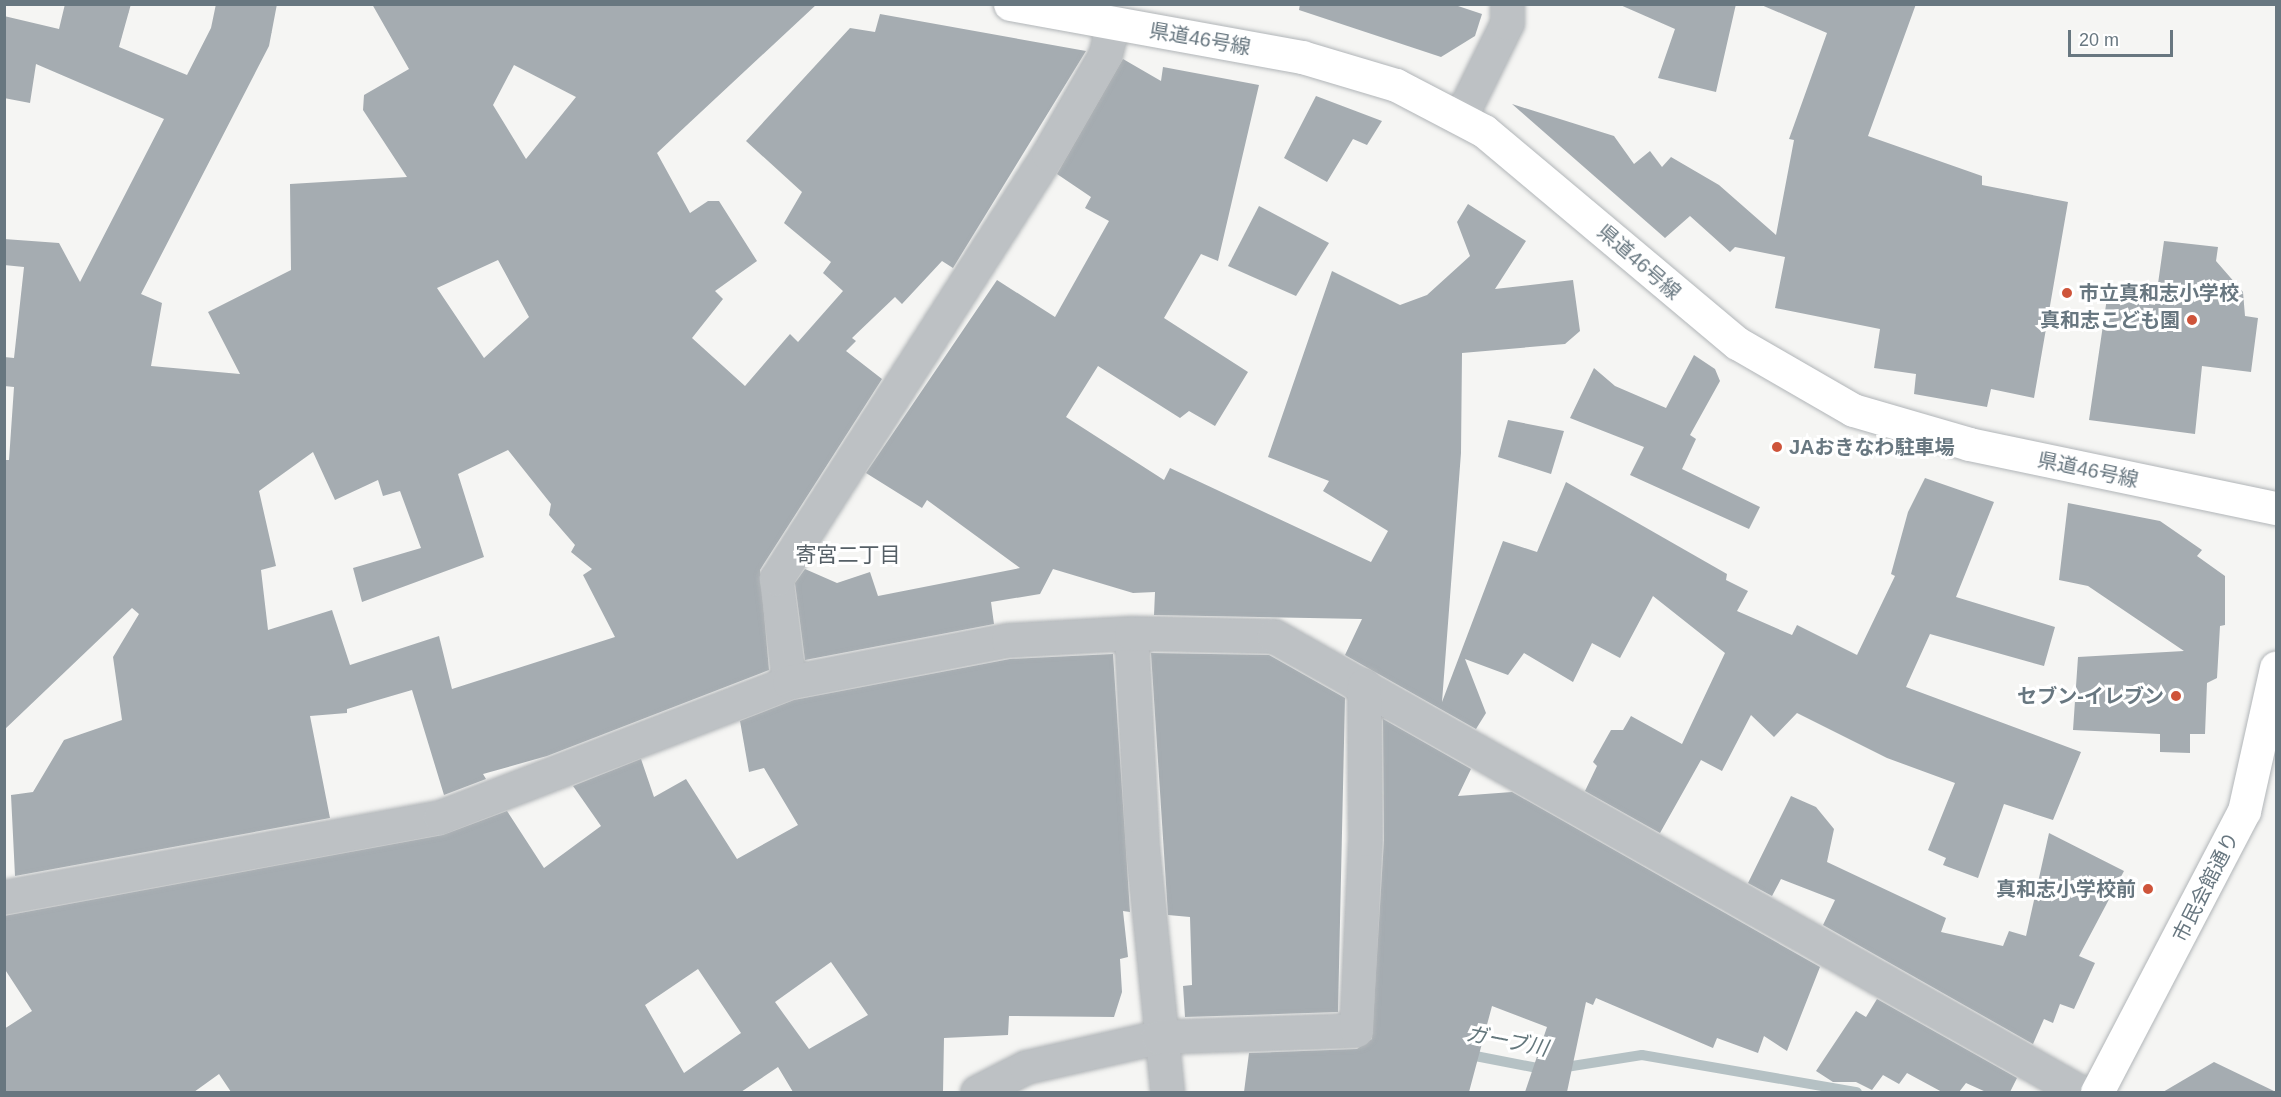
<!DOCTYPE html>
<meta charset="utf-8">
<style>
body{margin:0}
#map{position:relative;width:2281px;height:1097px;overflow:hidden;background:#f5f5f3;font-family:Arial,"Noto Sans JP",sans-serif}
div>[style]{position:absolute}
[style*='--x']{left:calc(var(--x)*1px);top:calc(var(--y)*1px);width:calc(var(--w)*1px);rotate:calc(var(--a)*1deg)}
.stream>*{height:10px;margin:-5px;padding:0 5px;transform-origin:5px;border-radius:5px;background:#b5c1c4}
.building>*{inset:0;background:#a5acb1}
.roads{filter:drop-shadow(0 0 2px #b1b5b8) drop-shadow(0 0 2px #b1b5b8)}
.minor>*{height:33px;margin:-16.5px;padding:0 16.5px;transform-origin:16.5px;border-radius:16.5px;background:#bdc1c4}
.major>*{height:33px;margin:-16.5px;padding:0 16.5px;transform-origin:16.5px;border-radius:16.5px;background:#fff}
.dots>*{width:16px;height:16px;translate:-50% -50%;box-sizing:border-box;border:3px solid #fff;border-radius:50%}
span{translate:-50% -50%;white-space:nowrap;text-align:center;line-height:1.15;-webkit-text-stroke:6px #fff;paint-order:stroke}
.street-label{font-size:20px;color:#687780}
.poi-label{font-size:20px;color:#687780;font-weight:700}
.left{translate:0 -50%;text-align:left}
.right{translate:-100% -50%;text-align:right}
.neighbourhood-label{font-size:21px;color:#555f66}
.water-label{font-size:21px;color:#64777c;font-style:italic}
.frame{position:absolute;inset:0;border:6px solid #687780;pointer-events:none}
.scale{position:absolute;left:2068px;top:30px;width:105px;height:27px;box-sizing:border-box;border:3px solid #687780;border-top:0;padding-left:8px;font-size:18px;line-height:21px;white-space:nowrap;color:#687780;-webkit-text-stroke:4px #fff;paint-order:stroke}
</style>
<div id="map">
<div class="stream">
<div style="--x:1465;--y:1054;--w:84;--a:11"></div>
<div style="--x:1547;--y:1070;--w:96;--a:-9"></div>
<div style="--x:1642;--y:1055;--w:218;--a:9.8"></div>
</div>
<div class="building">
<div style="clip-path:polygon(evenodd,65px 4px,131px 4px,119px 47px,187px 75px,211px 28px,216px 4px,277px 4px,269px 46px,141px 294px,162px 303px,151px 366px,240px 374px,208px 312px,291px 270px,290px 184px,407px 177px,363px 110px,364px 95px,409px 69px,372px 4px,817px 4px,657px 153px,690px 213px,708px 201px,719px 201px,757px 261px,715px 291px,723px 299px,692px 338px,745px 386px,790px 334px,798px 342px,843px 291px,823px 273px,831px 262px,784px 223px,802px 192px,746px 141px,850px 28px,875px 32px,880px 14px,1086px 51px,953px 268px,942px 261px,902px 304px,895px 297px,852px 338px,856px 341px,846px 351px,882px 379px,760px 570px,769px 670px,547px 756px,483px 774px,486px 779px,444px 795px,412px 690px,347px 709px,347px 713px,310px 716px,330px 818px,15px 876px,11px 795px,33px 792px,64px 740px,122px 720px,113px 657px,139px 614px,132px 608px,4px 730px,4px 460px,9px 460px,14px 387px,4px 386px,4px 357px,14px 358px,24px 267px,4px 265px,4px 239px,59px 243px,80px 282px,164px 119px,36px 64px,30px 103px,4px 98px,4px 16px,59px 29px,65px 4px,514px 65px,576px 97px,526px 159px,493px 105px,514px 65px,65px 4px,498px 260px,529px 317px,484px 358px,437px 288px,498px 260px,65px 4px,508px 450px,551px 504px,549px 515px,575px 545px,571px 552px,592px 569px,583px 575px,615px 637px,452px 689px,439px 636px,350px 665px,332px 610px,268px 630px,261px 570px,276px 566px,259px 491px,313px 452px,335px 500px,378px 480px,383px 496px,400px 491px,421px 548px,353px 568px,362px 602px,484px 557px,458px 474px,508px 450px)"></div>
<div style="clip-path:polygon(1300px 4px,1452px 4px,1482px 14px,1475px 36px,1441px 57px,1299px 10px)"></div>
<div style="clip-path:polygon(1618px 4px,1736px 4px,1716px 92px,1658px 78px,1675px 29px)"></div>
<div style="clip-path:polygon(1759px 4px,1916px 4px,1868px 136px,1982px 176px,1982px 185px,2068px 202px,2034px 398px,1991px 389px,1987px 407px,1914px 394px,1916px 374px,1874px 368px,1880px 329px,1775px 308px,1785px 257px,1735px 247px,1730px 252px,1690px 216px,1665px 238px,1512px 104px,1614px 136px,1634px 164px,1650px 151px,1662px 167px,1671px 157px,1719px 185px,1776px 235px,1794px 140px,1789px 139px,1827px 33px)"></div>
<div style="clip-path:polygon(1123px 59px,1161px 81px,1163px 67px,1259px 85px,1218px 261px,1201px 254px,1164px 318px,1248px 372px,1215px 426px,1189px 411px,1180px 418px,1098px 366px,1066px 417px,1164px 480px,1170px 468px,1371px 562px,1388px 531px,1323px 491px,1329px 481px,1268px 457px,1332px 271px,1400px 305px,1427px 295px,1470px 256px,1457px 222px,1468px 204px,1526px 241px,1495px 289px,1573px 280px,1580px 331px,1565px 344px,1462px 353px,1461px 453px,1442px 702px,1503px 541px,1537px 552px,1566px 482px,1727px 574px,1726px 580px,1748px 591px,1737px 611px,1792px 635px,1797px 625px,1857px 655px,1895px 576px,1891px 574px,1908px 512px,1925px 478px,1994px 502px,1956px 597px,2055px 627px,2044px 666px,1930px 634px,1906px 687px,2081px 752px,2053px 820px,2004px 804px,1978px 878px,1943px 865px,1946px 858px,1928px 850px,1955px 783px,1887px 758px,1797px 713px,1774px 737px,1751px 715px,1722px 771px,1701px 760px,1660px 833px,1585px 791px,1597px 766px,1593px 762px,1611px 730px,1623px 730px,1631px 716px,1682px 744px,1725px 653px,1653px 596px,1620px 658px,1592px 643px,1573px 682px,1524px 653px,1508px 675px,1465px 659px,1486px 713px,1476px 729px,1345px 655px,1362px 619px,1154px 615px,1155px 592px,1133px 593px,1053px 569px,1040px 594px,991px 602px,994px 624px,805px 660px,795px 583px,805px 569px,837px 583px,870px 572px,878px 596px,1020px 568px,927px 500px,922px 508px,866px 473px,997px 280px,1055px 317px,1109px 221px,1085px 208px,1091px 197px,1057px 174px)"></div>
<div style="clip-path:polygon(1316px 96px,1382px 121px,1367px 145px,1353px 139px,1327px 182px,1284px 158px)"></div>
<div style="clip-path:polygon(1259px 206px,1329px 243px,1296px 296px,1228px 266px)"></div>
<div style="clip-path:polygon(2164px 241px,2218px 247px,2216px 261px,2243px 292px,2245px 316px,2258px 318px,2251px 372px,2202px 366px,2195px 434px,2089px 420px,2107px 298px,2155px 305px)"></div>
<div style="clip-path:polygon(1694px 355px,1715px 369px,1720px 381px,1690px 435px,1696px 439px,1682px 469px,1760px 507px,1749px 529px,1630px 475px,1644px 447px,1570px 418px,1594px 368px,1615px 386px,1666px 408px)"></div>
<div style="clip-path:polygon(1508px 420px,1564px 431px,1551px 474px,1498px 457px)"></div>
<div style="clip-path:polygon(2068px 503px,2160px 521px,2202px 550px,2197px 556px,2225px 576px,2225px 625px,2220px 626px,2217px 678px,2207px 683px,2205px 734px,2190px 734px,2190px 753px,2160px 752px,2160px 734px,2073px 730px,2078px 657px,2184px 651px,2088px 586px,2059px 580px)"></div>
<div style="clip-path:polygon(1151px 653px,1269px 655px,1345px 698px,1338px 1012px,1185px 1017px,1183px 986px,1192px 985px,1190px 917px,1168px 915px)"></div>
<div style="clip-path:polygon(evenodd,1113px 654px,1130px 912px,1123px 911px,1128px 957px,1120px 959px,1122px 992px,1114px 1017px,1009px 1016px,1008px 1035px,944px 1038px,943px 1092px,793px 1092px,778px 1067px,741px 1092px,231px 1092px,219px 1074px,194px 1092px,4px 1092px,4px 1029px,32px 1011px,4px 968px,4px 916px,443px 835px,507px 811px,544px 868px,601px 826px,573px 786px,641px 759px,654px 797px,686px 779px,737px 859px,798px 825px,764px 768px,749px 772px,740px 721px,794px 700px,1010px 659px,1113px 654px,831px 962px,868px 1015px,809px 1049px,775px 1002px,831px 962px,1113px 654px,698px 969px,741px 1033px,684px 1073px,645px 1005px,698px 969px)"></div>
<div style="clip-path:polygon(1383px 719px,1471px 769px,1458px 796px,1512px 792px,1820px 967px,1787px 1051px,1764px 1036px,1758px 1053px,1717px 1038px,1713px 1048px,1596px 998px,1593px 1005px,1586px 1002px,1567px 1092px,1525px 1092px,1547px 1027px,1492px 1006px,1469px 1092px,1244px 1092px,1249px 1053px,1357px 1049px,1372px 1039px,1384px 840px)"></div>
<div style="clip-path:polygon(1791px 796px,1816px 807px,1834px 829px,1827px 862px,1946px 918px,1941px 932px,2003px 946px,2009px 931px,2026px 936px,2049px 833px,2124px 871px,2079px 956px,2095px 963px,2074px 1009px,2060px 1004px,2053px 1023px,2044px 1019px,2033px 1044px,1823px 925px,1835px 900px,1781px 879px,1772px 896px,1748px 883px)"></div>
<div style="clip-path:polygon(1877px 999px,2017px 1078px,2010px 1092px,1986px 1092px,1966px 1083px,1959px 1092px,1942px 1092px,1907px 1073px,1899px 1084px,1883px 1075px,1872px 1090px,1856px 1082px,1833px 1082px,1816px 1071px,1856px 1011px,1866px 1017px)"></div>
<div style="clip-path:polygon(2214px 1062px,2276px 1092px,2163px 1092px)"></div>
</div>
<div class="roads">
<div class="minor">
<div style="--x:1461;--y:116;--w:104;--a:-63.7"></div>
<div style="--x:1507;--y:23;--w:19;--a:-90"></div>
<div style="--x:1131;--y:633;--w:211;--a:87"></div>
<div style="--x:1142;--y:844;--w:249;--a:84.2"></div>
<div style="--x:789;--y:682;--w:104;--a:-97.2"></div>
<div style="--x:776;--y:579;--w:505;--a:-57.38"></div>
<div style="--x:1048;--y:154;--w:114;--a:-60.1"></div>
<div style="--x:1105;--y:55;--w:33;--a:-76"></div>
<div style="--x:4;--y:897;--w:443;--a:-10.4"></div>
<div style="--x:440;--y:817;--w:374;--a:-21.1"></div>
<div style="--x:789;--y:682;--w:223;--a:-10.9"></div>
<div style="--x:1008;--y:640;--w:123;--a:-3.3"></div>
<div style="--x:1131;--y:633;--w:143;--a:1.2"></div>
<div style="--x:1274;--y:636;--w:926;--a:29.5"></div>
<div style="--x:977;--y:1092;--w:55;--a:-27"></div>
<div style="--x:1026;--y:1067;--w:135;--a:-12.8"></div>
<div style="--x:1158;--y:1037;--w:198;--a:-2"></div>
<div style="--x:1356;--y:1030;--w:191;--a:-87.3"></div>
<div style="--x:1365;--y:839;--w:154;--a:-90.4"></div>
</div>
<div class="major">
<div style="--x:1010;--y:4;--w:297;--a:10.3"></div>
<div style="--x:1302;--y:57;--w:98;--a:16.6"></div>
<div style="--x:1396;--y:85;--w:99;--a:27.6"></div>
<div style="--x:1484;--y:131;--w:330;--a:40"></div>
<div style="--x:1737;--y:343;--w:134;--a:30"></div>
<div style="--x:1853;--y:410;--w:121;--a:16.3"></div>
<div style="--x:1969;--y:444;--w:314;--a:11.8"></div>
<div style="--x:2097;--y:1092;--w:317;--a:-62.4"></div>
<div style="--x:2244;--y:811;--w:147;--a:-77.4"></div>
</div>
</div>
<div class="dots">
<div style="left:2067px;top:293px;background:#ce543a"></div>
<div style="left:2192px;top:320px;background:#ce543a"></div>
<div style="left:1777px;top:447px;background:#ce543a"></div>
<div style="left:2176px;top:696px;background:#ce543a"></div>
<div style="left:2148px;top:889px;background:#ce543a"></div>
</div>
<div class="street-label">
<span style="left:1200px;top:39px;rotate:10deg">県道46号線</span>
<span style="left:1639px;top:262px;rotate:41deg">県道46号線</span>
<span style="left:2088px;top:470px;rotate:12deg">県道46号線</span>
<span style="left:2206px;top:887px;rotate:-63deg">市民会館通り</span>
</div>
<div class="poi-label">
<span class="left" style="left:2079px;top:293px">市立真和志小学校</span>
<span class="right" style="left:2180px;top:320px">真和志こども園</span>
<span class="left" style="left:1789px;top:447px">JAおきなわ駐車場</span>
<span class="right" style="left:2164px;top:696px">セブン-イレブン</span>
<span class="right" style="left:2136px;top:889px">真和志小学校前</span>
</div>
<div class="neighbourhood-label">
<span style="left:848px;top:555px">寄宮二丁目</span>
</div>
<div class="water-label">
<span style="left:1507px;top:1041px;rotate:11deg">ガーブ川</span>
</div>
<div class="frame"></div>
<div class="scale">20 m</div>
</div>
